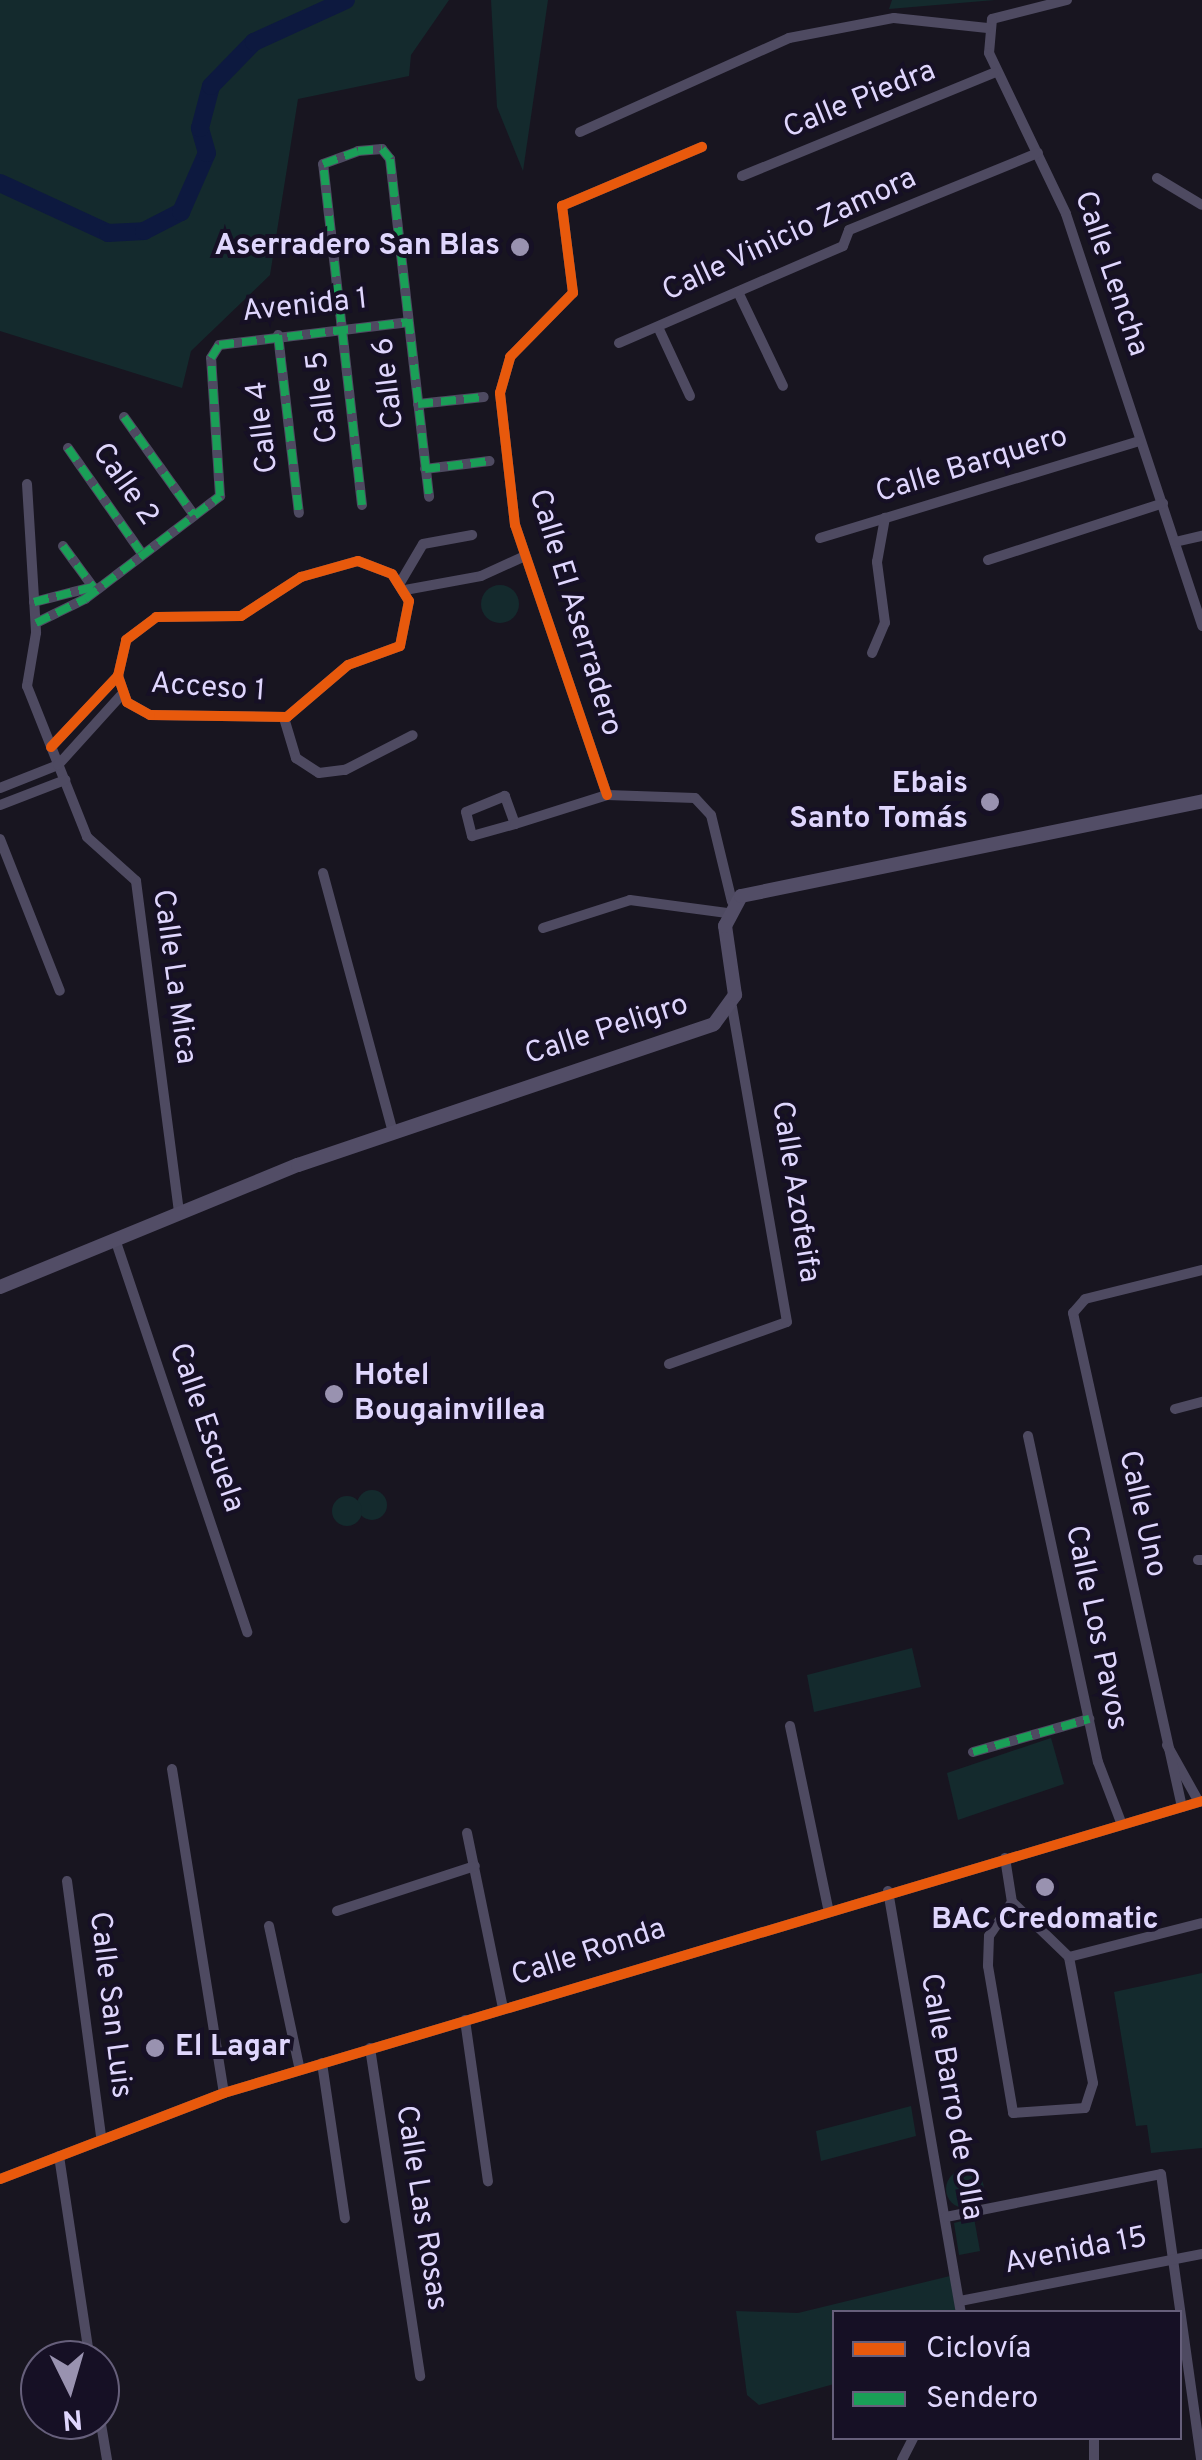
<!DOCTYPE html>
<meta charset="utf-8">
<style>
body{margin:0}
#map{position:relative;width:1202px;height:2460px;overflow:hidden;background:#181520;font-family:Overpass,sans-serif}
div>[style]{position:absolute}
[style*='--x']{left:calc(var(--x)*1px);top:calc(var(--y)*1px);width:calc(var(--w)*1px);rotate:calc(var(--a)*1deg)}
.green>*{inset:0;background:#142a2d}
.round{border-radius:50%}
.river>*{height:18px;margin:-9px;padding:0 9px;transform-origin:9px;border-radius:9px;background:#0d193f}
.street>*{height:10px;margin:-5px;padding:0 5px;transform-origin:5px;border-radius:5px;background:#4e4a61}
.secondary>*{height:14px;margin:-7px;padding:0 7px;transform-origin:7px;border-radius:7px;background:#524d66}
.quiet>*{height:8px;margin-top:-4px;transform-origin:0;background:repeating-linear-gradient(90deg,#1a9f57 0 15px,transparent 0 23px)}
.cycleway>*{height:10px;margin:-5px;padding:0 5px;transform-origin:5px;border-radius:5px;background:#e8590c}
.dots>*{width:28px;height:28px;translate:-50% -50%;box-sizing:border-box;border:5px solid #161025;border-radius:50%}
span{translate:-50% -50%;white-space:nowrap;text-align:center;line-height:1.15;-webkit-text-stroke:8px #161025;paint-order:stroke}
.street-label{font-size:30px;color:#dfd6fd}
.poi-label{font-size:30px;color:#dfd6fd;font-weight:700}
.right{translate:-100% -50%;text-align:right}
.left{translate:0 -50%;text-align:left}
.legend{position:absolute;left:832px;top:2310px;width:350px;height:130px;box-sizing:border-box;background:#161025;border:2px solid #665f7b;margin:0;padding:12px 18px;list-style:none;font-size:30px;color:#dfd6fd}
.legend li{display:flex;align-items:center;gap:20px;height:50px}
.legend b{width:50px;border:2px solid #665f7b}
.north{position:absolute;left:20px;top:2340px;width:100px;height:100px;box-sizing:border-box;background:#161025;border:2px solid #665f7b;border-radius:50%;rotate:175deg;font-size:28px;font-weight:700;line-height:40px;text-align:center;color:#dfd6fd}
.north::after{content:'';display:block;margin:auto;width:35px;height:45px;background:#9992b0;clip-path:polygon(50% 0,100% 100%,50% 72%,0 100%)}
</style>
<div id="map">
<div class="green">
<div style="clip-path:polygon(0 0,449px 0,411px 55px,409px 76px,298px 99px,270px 275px,191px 351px,182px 388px,0 331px)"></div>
<div style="clip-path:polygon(491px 0,548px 0,523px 171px,497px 107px)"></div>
<div style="clip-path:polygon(892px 0,995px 0,889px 9px)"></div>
<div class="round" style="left:481px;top:585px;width:38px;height:38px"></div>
<div class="round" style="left:357px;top:1490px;width:30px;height:30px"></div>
<div class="round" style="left:332px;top:1496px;width:30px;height:30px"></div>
<div style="clip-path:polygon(912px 1648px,921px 1687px,814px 1712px,807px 1675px)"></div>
<div style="clip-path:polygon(1051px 1738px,1064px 1784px,958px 1820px,947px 1773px)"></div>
<div style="clip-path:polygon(1202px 1973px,1202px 2148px,1151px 2153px,1147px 2125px,1136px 2126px,1114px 1992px)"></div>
<div style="clip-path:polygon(911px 2106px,916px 2136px,821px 2161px,816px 2131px)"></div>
<div class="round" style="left:946px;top:2170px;width:38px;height:38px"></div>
<div style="clip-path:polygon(974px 2218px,980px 2251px,959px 2255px,954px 2223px)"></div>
<div style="clip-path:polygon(950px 2276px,956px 2312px,834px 2312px,834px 2384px,759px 2405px,747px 2395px,736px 2311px,798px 2313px)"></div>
</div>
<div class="river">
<div style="--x:0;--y:183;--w:119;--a:24.8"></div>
<div style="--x:108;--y:233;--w:36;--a:-3"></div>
<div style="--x:144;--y:231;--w:42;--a:-27.2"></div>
<div style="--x:181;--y:212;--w:64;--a:-66.2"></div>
<div style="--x:207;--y:153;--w:26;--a:-106"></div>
<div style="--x:200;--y:128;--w:43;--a:-75.3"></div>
<div style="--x:211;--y:86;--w:62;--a:-45.7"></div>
<div style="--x:254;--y:42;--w:101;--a:-24.5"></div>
</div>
<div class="street">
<div style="--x:1067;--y:0;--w:77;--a:165.8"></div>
<div style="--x:992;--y:19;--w:34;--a:95"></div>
<div style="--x:989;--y:53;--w:178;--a:64.4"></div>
<div style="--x:1066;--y:214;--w:434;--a:71.7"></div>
<div style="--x:580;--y:132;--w:229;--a:-24.2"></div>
<div style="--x:789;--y:38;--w:107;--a:-10.8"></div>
<div style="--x:894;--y:18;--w:94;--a:6.1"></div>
<div style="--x:742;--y:176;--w:274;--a:-22.3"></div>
<div style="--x:1157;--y:178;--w:52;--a:31"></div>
<div style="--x:738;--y:292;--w:104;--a:64.4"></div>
<div style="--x:658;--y:327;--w:76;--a:65.1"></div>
<div style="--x:278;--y:335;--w:179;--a:83.3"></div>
<div style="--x:619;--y:343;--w:244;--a:-23.4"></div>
<div style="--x:843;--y:246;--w:17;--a:-69"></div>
<div style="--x:849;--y:230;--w:204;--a:-22.2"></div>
<div style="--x:418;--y:404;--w:66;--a:-6.1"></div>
<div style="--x:124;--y:417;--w:120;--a:54.5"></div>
<div style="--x:68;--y:448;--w:126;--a:55"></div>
<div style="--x:425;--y:469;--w:65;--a:-7"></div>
<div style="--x:27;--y:484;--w:149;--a:86.5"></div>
<div style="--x:36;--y:633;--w:54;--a:99.6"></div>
<div style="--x:27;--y:686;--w:162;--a:68.3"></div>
<div style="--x:87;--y:837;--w:66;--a:41.9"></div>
<div style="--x:136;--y:881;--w:333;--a:82.6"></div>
<div style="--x:362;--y:505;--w:343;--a:-96.5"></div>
<div style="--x:323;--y:164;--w:37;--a:-20"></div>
<div style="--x:358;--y:151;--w:24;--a:-5"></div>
<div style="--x:382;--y:149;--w:13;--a:51"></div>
<div style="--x:390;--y:159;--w:340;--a:83.4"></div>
<div style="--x:820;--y:538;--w:333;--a:-16.9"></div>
<div style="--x:1175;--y:542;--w:28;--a:-13"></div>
<div style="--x:63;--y:546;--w:51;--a:53.8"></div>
<div style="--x:988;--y:560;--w:184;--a:-18"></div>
<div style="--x:400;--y:583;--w:45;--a:-59.5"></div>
<div style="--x:423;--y:544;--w:50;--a:-10.4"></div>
<div style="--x:405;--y:590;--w:77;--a:-10.4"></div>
<div style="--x:481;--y:576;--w:48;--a:-24.4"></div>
<div style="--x:34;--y:602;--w:61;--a:-14.3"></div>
<div style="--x:36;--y:623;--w:55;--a:-26.1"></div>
<div style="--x:85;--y:599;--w:170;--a:-37.3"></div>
<div style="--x:220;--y:496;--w:138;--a:-93.7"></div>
<div style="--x:211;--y:358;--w:15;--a:-58"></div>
<div style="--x:219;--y:345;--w:190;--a:-6.9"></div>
<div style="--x:872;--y:653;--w:33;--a:-67"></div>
<div style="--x:885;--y:623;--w:62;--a:-97.5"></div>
<div style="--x:877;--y:562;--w:45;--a:-79.7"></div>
<div style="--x:284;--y:718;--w:42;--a:73.3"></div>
<div style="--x:296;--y:758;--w:27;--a:33"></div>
<div style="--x:319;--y:773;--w:26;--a:-7"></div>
<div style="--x:345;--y:770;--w:76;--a:-27.2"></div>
<div style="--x:51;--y:747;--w:98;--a:-46.7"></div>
<div style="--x:118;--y:676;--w:37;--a:-77"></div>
<div style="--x:126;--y:640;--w:38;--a:-37"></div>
<div style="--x:156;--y:617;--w:85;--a:-0.7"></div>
<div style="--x:241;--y:616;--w:72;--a:-33"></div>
<div style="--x:301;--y:577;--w:59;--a:-15.7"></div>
<div style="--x:358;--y:561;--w:36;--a:21"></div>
<div style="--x:392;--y:574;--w:32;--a:58"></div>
<div style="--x:409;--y:601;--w:46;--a:101.3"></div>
<div style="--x:400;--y:646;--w:55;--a:159.9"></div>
<div style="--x:348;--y:665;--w:80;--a:139.6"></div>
<div style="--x:287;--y:717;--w:137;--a:-179.2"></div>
<div style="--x:150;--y:715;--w:26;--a:-151"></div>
<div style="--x:127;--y:702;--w:28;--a:-109"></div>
<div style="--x:0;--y:788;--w:62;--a:-21.6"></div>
<div style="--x:58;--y:765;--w:97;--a:-47.9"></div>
<div style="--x:607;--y:795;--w:285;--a:-108.8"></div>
<div style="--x:515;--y:525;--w:133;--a:-96.5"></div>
<div style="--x:500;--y:393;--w:37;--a:-74"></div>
<div style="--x:510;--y:357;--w:90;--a:-45.5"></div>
<div style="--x:573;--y:293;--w:88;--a:-97.2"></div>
<div style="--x:562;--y:206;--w:152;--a:-22.9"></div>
<div style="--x:0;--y:805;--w:70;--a:-21"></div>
<div style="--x:515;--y:824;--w:30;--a:-110"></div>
<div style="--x:505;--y:796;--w:42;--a:157.7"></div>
<div style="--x:466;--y:812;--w:25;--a:76"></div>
<div style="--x:472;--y:836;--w:45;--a:-15.6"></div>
<div style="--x:515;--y:824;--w:96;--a:-17.5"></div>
<div style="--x:607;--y:795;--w:88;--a:2"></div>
<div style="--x:695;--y:798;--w:23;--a:47"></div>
<div style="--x:711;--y:815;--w:89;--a:76.4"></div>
<div style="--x:0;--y:839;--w:163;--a:68.5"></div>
<div style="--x:323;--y:873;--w:268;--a:74.9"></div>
<div style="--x:543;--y:928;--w:91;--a:-17.8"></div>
<div style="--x:630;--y:900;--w:98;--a:7.6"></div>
<div style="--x:115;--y:1239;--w:415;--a:71.4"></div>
<div style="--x:669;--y:1364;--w:125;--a:-19.6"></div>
<div style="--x:787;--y:1322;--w:320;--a:-99.9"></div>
<div style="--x:1175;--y:1409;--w:28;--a:-15"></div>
<div style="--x:1028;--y:1436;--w:333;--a:77.9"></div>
<div style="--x:1098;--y:1762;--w:67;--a:69.1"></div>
<div style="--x:1198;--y:1560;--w:4;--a:0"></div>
<div style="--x:790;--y:1726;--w:186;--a:78.2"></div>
<div style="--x:1167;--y:1745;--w:65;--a:60.7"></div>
<div style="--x:973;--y:1752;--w:121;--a:-15.9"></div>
<div style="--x:172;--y:1769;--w:328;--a:80.9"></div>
<div style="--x:1182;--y:1807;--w:506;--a:-102.44"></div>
<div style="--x:1073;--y:1313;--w:18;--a:-49"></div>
<div style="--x:1085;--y:1299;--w:121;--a:-13.9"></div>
<div style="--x:467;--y:1833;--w:179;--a:78.4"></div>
<div style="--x:1005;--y:1858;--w:45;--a:81"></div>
<div style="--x:1012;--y:1902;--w:41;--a:124.1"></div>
<div style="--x:989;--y:1936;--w:30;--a:92"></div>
<div style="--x:988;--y:1966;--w:149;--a:80.3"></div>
<div style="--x:1013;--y:2113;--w:72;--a:-4"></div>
<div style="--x:1085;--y:2108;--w:26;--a:-72"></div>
<div style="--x:1093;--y:2083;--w:128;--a:-100.8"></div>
<div style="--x:1069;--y:1957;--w:79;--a:-136"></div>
<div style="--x:67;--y:1881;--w:257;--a:82.4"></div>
<div style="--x:888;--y:1891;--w:427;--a:80.2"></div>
<div style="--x:337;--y:1911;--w:145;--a:-18.1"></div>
<div style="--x:269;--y:1926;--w:147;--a:77.9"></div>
<div style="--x:1069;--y:1957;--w:137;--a:-14.3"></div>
<div style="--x:465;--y:2020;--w:163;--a:81.9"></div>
<div style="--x:370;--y:2048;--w:332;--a:81.3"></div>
<div style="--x:322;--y:2063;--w:157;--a:81.6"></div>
<div style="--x:59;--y:2156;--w:206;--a:81.4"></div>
<div style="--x:0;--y:2179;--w:240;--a:-21"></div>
<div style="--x:224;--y:2093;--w:1021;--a:-16.62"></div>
<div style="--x:946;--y:2217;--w:219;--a:-11.3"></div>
<div style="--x:1161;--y:2174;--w:289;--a:82"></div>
<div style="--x:960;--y:2301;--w:247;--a:-11"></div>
<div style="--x:100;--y:2418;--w:43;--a:80.5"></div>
<div style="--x:902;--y:2460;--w:25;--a:-63"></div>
<div style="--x:1094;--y:2460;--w:22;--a:-90"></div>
</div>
<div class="secondary">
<div style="--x:0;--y:1287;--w:322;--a:-22.3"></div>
<div style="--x:298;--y:1165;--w:439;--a:-18.7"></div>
<div style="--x:714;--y:1024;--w:36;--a:-54"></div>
<div style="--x:735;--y:995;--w:70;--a:-98.2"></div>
<div style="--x:725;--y:926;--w:34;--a:-62"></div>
<div style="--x:741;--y:896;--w:471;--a:-11.6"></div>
</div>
<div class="quiet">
<div style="--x:278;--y:335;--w:179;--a:83.3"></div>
<div style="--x:418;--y:404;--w:66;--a:-6.1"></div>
<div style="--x:124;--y:417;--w:120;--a:54.5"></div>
<div style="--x:68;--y:448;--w:126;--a:55"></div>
<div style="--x:425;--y:469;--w:65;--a:-7"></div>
<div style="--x:362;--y:505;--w:343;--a:-96.5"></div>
<div style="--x:323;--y:164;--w:37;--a:-20"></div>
<div style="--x:358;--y:151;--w:24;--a:-5"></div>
<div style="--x:382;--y:149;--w:13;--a:51"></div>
<div style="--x:390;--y:159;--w:340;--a:83.4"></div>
<div style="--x:63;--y:546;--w:51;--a:53.8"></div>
<div style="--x:34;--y:602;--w:61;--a:-14.3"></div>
<div style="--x:36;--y:623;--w:55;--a:-26.1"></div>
<div style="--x:85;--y:599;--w:170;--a:-37.3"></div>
<div style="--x:220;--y:496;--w:138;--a:-93.7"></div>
<div style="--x:211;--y:358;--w:15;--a:-58"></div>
<div style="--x:219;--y:345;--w:190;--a:-6.9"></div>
<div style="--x:973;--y:1752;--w:121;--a:-15.9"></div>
</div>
<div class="cycleway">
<div style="--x:51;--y:747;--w:98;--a:-46.7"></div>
<div style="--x:118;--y:676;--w:37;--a:-77"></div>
<div style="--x:126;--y:640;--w:38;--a:-37"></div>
<div style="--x:156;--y:617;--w:85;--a:-0.7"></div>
<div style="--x:241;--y:616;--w:72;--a:-33"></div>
<div style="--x:301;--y:577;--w:59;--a:-15.7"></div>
<div style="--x:358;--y:561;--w:36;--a:21"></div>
<div style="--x:392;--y:574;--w:32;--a:58"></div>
<div style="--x:409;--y:601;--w:46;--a:101.3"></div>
<div style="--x:400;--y:646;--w:55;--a:159.9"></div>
<div style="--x:348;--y:665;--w:80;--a:139.6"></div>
<div style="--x:287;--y:717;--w:137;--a:-179.2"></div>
<div style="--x:150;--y:715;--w:26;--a:-151"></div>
<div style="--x:127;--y:702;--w:28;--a:-109"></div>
<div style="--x:607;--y:795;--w:285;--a:-108.8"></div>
<div style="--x:515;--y:525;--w:133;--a:-96.5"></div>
<div style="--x:500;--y:393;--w:37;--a:-74"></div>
<div style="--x:510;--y:357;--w:90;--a:-45.5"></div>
<div style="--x:573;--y:293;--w:88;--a:-97.2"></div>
<div style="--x:562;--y:206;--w:152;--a:-22.9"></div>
<div style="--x:0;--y:2179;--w:240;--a:-21"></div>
<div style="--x:224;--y:2093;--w:1021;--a:-16.62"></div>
</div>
<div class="dots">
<div style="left:520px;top:247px;background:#9992b0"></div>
<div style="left:990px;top:802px;background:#9992b0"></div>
<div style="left:334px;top:1394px;background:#9992b0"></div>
<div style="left:1045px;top:1887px;background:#9992b0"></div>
<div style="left:155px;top:2048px;background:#9992b0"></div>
</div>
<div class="street-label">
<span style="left:860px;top:101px;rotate:-22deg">Calle Piedra</span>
<span style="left:790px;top:236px;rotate:-25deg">Calle Vinicio Zamora</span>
<span style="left:1110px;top:274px;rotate:71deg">Calle Lencha</span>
<span style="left:305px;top:307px;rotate:-6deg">Avenida 1</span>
<span style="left:390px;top:383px;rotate:-97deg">Calle 6</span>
<span style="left:324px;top:397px;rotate:-97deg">Calle 5</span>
<span style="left:264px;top:427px;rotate:-97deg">Calle 4</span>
<span style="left:972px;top:466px;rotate:-17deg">Calle Barquero</span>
<span style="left:124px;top:485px;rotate:55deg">Calle 2</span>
<span style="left:574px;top:613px;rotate:73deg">Calle El Aserradero</span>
<span style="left:208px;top:689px;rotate:4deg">Acceso 1</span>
<span style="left:173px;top:977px;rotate:82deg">Calle La Mica</span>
<span style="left:607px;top:1031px;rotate:-18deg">Calle Peligro</span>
<span style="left:794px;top:1192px;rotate:81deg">Calle Azofeifa</span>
<span style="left:205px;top:1428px;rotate:71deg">Calle Escuela</span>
<span style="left:1141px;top:1514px;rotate:77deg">Calle Uno</span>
<span style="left:1095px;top:1628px;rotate:78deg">Calle Los Pavos</span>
<span style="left:589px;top:1954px;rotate:-18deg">Calle Ronda</span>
<span style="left:109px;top:2005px;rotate:83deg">Calle San Luis</span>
<span style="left:950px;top:2097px;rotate:80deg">Calle Barro de Olla</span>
<span style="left:420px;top:2208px;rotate:81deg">Calle Las Rosas</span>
<span style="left:1076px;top:2252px;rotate:-11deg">Avenida 15</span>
</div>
<div class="poi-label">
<span class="right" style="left:500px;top:247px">Aserradero San Blas</span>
<span class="right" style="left:968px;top:802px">Ebais<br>Santo Tomás</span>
<span class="left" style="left:354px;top:1394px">Hotel<br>Bougainvillea</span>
<span style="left:1045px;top:1921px">BAC Credomatic</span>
<span class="left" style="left:175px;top:2048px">El Lagar</span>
</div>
<ul class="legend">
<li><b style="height:12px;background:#e8590c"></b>Ciclovía</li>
<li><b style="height:12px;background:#1a9f57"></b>Sendero</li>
</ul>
<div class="north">N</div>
</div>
